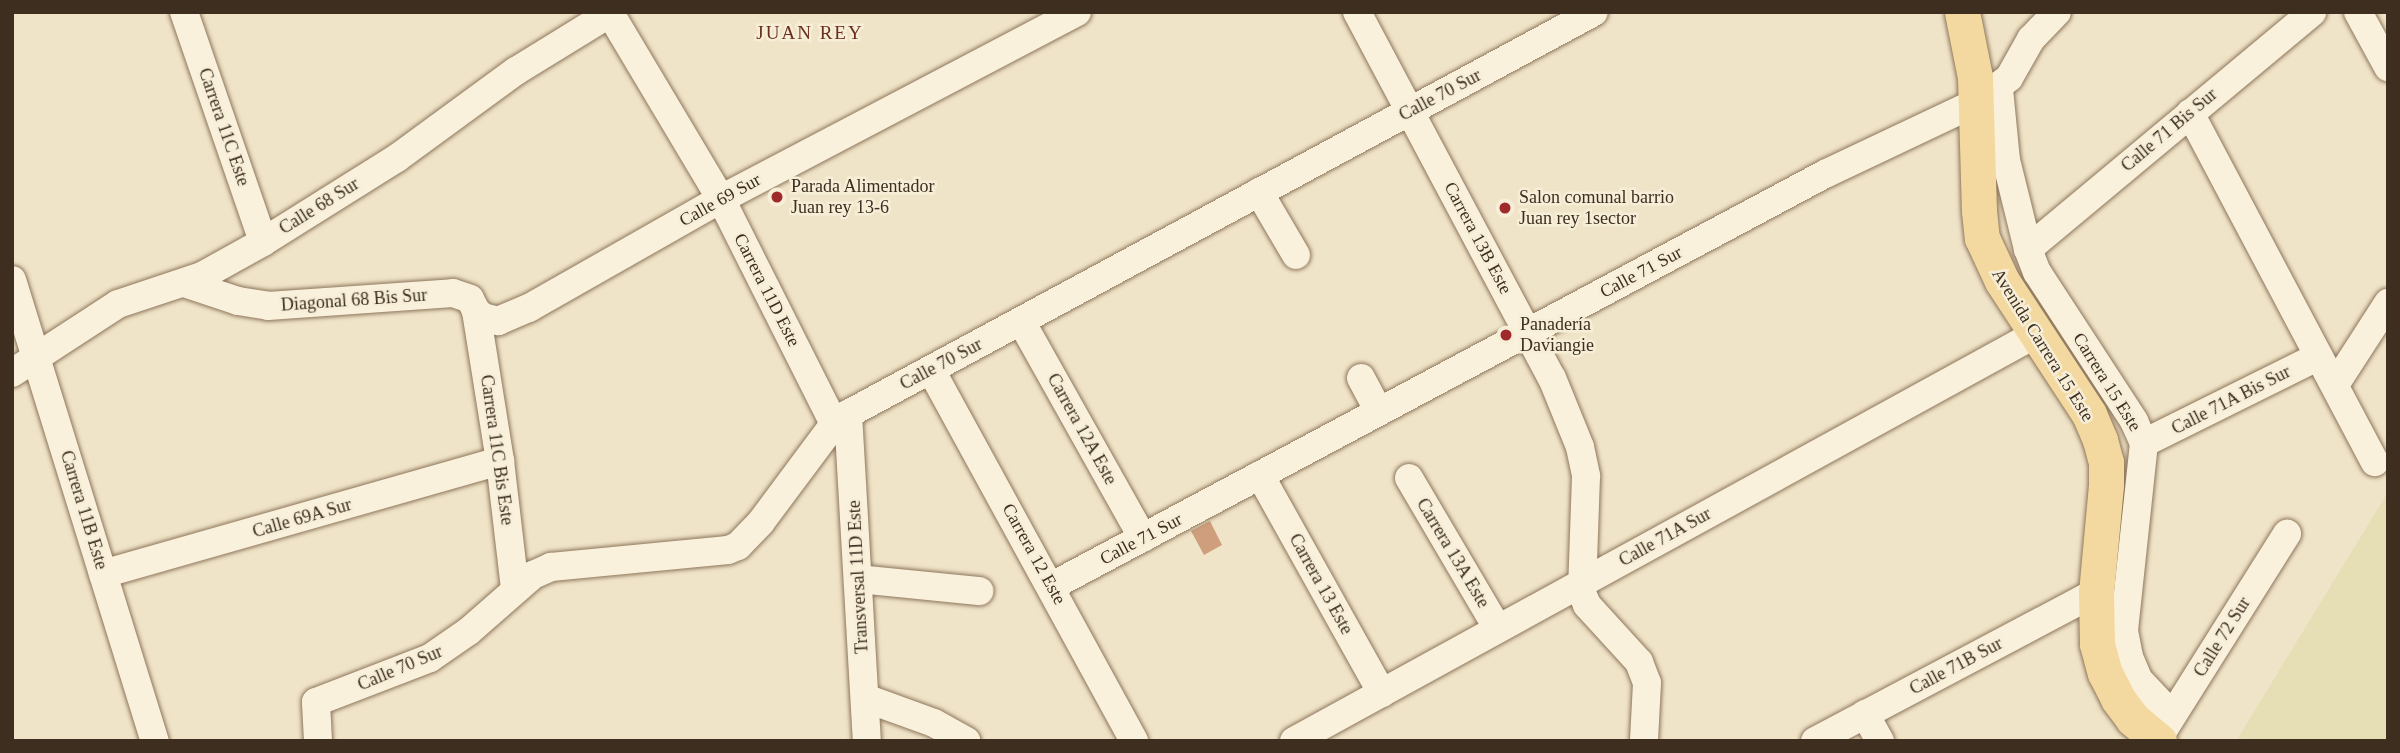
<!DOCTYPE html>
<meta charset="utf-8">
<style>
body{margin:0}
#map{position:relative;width:2400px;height:753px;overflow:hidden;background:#f0e4c8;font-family:"Times New Roman",serif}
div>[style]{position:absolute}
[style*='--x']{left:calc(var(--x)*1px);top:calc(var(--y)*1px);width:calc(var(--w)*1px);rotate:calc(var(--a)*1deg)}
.farmland>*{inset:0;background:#e6deb5}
.building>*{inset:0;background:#cf9f7d}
.roads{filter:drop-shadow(0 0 2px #8d765c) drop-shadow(0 0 2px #8d765c)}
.minor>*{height:28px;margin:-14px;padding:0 14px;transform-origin:14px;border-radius:14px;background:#faf1dc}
.major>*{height:35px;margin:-17.5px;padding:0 17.5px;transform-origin:17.5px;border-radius:17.5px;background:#f3d9a0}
.dots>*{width:19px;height:19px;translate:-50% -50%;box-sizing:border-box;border:4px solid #f7eed8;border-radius:50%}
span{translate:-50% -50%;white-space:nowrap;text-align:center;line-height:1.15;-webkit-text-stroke:5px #f7eed8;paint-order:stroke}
.street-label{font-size:18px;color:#3d2e20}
.poi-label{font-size:18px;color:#3d2e20}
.left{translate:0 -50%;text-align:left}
.neighbourhood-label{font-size:19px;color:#6b2e1e;letter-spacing:2px}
.frame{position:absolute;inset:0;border:14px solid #3d2e20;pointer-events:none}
</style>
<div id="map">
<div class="farmland">
<div style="clip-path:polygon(2388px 492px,2388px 741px,2249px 741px,2238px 738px)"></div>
</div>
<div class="building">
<div style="clip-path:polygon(1210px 521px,1222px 545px,1204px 555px,1191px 531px)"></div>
</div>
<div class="roads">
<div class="minor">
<div style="--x:184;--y:12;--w:243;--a:71"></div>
<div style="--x:1357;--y:12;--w:415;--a:62"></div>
<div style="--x:1552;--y:378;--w:74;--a:67.9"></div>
<div style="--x:1580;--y:447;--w:30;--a:78"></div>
<div style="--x:1586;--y:476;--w:117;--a:92"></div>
<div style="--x:1582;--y:593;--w:13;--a:67"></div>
<div style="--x:1587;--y:605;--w:77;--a:47.6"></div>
<div style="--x:1639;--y:662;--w:22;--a:69"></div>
<div style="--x:1647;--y:683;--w:58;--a:93"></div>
<div style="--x:2358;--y:12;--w:63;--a:61.4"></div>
<div style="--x:610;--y:13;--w:217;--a:59.2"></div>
<div style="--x:721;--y:199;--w:252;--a:63.3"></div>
<div style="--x:1999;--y:89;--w:71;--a:84.4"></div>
<div style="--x:2006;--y:160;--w:92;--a:76.1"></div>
<div style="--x:2028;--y:249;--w:25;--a:69"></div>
<div style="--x:2037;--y:272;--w:178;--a:56.9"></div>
<div style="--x:2134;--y:421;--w:24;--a:66"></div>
<div style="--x:2144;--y:443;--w:189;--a:96.1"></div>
<div style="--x:2124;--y:631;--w:26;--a:79"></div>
<div style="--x:2129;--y:657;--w:25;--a:67"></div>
<div style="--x:2139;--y:680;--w:48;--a:46.7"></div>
<div style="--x:2190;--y:113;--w:395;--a:62.1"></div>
<div style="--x:1259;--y:192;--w:73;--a:59.6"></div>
<div style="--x:2028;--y:249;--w:370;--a:-39.8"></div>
<div style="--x:12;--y:280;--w:483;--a:72.8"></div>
<div style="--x:184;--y:283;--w:57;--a:18.4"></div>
<div style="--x:238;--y:301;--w:30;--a:9"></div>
<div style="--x:268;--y:306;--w:185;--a:-4"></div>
<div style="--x:453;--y:293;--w:18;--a:19"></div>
<div style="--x:470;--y:299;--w:13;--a:63"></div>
<div style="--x:476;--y:311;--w:152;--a:80.9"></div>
<div style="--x:500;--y:461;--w:129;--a:83.3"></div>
<div style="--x:476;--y:311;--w:9;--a:41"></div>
<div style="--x:483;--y:317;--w:16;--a:15"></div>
<div style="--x:498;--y:321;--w:34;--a:-23"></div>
<div style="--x:529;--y:308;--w:221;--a:-29.6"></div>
<div style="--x:721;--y:199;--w:402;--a:-27.7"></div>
<div style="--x:1021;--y:321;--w:249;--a:60.7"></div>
<div style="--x:931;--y:370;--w:423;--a:61.3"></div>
<div style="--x:12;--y:373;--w:126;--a:-33.1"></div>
<div style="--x:118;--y:304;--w:89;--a:-18.4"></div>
<div style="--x:202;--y:276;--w:70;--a:-29.1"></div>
<div style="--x:263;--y:242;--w:158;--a:-32.1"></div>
<div style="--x:397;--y:158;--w:147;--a:-36.2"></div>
<div style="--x:516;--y:71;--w:113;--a:-31.6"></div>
<div style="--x:1361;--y:378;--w:38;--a:62"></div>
<div style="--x:2335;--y:385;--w:98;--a:-57.1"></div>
<div style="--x:848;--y:414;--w:328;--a:86.7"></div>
<div style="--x:2144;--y:443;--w:195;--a:-26.4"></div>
<div style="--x:1260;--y:475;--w:250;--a:60.8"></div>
<div style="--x:1409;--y:478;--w:175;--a:59.5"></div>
<div style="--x:103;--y:574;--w:413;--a:-15.9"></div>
<div style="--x:858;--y:579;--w:122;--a:5.7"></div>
<div style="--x:1052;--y:586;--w:876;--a:-28.06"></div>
<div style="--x:1825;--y:174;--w:168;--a:-25.3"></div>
<div style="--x:1977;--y:102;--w:40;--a:-37"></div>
<div style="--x:2009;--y:78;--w:45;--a:-60.6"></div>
<div style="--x:2031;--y:39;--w:37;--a:-46"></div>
<div style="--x:865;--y:698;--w:73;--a:19.9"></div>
<div style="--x:934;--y:723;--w:37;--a:29"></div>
<div style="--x:1865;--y:714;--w:31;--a:61"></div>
<div style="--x:2164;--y:729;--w:231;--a:-57.8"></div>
<div style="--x:318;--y:741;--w:39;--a:-93"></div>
<div style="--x:316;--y:702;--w:122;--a:-21.1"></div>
<div style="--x:430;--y:658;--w:47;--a:-34.7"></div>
<div style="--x:469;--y:631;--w:85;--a:-41.2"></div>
<div style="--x:533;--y:575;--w:20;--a:-24"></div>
<div style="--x:551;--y:567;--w:178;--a:-5.5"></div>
<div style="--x:728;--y:550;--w:11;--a:-22"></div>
<div style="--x:738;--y:546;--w:33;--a:-46"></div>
<div style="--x:761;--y:522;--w:122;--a:-53.3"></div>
<div style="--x:834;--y:424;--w:17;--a:-36"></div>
<div style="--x:848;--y:414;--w:847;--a:-28.32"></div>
<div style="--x:1294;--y:741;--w:846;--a:-28.75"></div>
<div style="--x:1815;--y:741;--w:318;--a:-27.9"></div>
</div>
<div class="major">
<div style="--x:1962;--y:12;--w:66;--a:78.7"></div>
<div style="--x:1975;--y:77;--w:134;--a:88.3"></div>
<div style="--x:1979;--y:211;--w:27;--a:84"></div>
<div style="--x:1982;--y:238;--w:47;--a:65.1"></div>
<div style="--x:2002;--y:281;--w:159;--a:56.8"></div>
<div style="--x:2089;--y:414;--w:28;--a:67"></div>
<div style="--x:2100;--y:440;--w:23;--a:75"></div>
<div style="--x:2106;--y:462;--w:23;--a:90"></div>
<div style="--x:2106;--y:485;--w:107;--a:95.3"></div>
<div style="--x:2096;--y:592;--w:52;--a:88.9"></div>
<div style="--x:2097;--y:644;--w:30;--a:75"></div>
<div style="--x:2105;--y:673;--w:29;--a:63"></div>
<div style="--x:2118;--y:699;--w:25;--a:53"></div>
<div style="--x:2133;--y:719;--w:34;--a:40"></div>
</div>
</div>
<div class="dots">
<div style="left:777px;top:197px;background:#9e2a2b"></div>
<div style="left:1505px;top:208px;background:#9e2a2b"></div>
<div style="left:1506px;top:335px;background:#9e2a2b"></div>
</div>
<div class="street-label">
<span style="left:1440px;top:95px;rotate:-28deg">Calle 70 Sur</span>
<span style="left:224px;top:127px;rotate:71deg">Carrera 11C Este</span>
<span style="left:2169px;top:130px;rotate:-40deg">Calle 71 Bis Sur</span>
<span style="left:720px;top:200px;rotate:-29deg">Calle 69 Sur</span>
<span style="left:319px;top:206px;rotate:-32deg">Calle 68 Sur</span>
<span style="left:1478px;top:238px;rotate:62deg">Carrera 13B Este</span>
<span style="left:1641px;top:272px;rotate:-28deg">Calle 71 Sur</span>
<span style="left:767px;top:290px;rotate:63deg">Carrera 11D Este</span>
<span style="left:354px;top:300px;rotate:-4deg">Diagonal 68 Bis Sur</span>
<span style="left:2043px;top:345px;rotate:58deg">Avenida Carrera 15 Este</span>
<span style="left:941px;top:364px;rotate:-28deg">Calle 70 Sur</span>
<span style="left:2107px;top:382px;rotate:58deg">Carrera 15 Este</span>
<span style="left:2231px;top:400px;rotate:-27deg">Calle 71A Bis Sur</span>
<span style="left:1082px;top:429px;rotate:61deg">Carrera 12A Este</span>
<span style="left:497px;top:450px;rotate:82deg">Carrera 11C Bis Este</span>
<span style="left:84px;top:510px;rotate:73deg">Carrera 11B Este</span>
<span style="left:302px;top:518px;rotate:-16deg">Calle 69A Sur</span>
<span style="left:1665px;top:537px;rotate:-29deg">Calle 71A Sur</span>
<span style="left:1141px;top:539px;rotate:-28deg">Calle 71 Sur</span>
<span style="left:1453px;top:553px;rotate:59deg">Carrera 13A Este</span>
<span style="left:1034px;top:554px;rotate:61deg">Carrera 12 Este</span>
<span style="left:858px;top:577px;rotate:-93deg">Transversal 11D Este</span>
<span style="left:1321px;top:584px;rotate:61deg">Carrera 13 Este</span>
<span style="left:2222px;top:637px;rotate:-58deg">Calle 72 Sur</span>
<span style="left:1956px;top:666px;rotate:-28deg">Calle 71B Sur</span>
<span style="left:400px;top:668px;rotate:-23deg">Calle 70 Sur</span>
</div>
<div class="poi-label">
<span class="left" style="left:791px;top:197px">Parada Alimentador<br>Juan rey 13-6</span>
<span class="left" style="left:1519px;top:208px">Salon comunal barrio<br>Juan rey 1sector</span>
<span class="left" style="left:1520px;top:335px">Panadería<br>Daviangie</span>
</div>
<div class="neighbourhood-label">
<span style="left:810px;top:33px">JUAN REY</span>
</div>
<div class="frame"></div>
</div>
